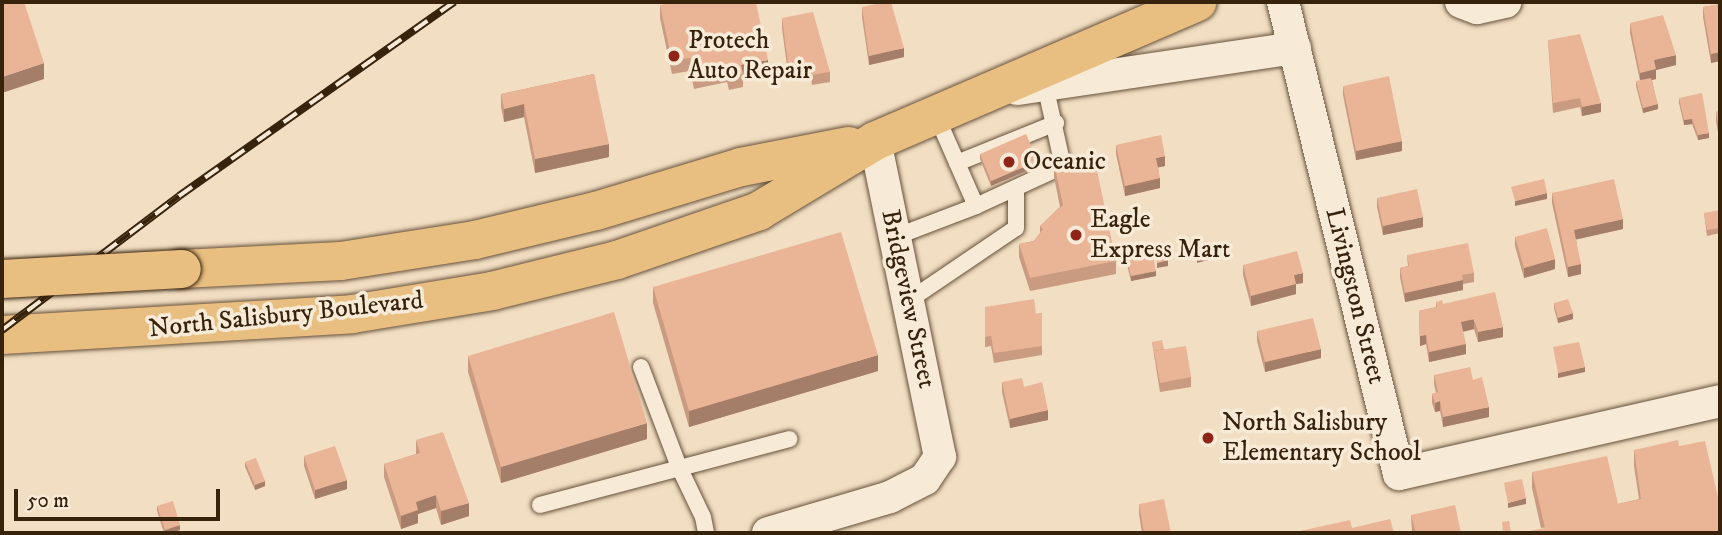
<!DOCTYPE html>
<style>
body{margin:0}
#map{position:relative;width:1722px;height:535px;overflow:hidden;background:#f2dec2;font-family:"IM FELL DW Pica",serif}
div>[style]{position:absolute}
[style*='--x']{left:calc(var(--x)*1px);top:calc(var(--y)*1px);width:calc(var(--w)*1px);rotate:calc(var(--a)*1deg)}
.roads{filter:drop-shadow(0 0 2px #66513a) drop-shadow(0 0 2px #66513a)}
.lane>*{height:16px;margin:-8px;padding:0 8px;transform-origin:8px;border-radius:8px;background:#f7ead7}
.street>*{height:32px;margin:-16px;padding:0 16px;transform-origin:16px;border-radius:16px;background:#f7ead7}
.primary>*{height:38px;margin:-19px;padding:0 19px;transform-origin:19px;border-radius:19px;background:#e9bf81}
.rail>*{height:8px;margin-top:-4px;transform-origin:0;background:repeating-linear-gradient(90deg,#f7ead7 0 16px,#37220c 0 32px);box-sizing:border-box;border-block:2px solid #37220c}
.bridges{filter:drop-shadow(0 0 2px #37220c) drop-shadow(0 0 2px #37220c)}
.primary-bridge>*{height:38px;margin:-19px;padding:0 19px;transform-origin:19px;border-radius:19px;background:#e9bf81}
.wall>*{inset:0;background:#c99b81}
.shaded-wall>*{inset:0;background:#a47e69}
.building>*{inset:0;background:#eab496}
.dots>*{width:19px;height:19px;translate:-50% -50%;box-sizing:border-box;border:4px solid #f7ead7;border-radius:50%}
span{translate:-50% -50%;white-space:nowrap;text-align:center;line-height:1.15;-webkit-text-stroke:7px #f7ead7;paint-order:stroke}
.poi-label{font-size:26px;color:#37220c}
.left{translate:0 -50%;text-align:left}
.street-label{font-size:26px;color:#37220c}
.frame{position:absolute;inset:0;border:4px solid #37220c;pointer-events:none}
.scale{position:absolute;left:14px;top:489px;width:206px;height:32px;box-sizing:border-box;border:4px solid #37220c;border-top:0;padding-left:9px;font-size:21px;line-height:24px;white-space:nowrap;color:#37220c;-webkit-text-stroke:5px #f7ead7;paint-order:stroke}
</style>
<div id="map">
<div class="roads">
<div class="lane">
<div style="--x:936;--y:115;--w:99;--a:66.3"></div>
<div style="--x:976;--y:206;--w:96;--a:-24.7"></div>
<div style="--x:1063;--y:166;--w:83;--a:-102.5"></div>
<div style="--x:957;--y:163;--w:107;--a:-22"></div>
<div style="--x:895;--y:237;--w:87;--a:-20.9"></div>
<div style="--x:908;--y:301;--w:130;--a:-34.1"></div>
<div style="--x:1016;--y:228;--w:40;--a:-90"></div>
<div style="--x:641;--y:367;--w:107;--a:69.2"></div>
<div style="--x:679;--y:467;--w:55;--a:64.4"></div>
<div style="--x:703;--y:517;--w:16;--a:79"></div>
<div style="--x:540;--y:505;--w:258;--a:-14.8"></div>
</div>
<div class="street">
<div style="--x:1283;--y:2;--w:486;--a:76.2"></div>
<div style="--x:1399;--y:474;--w:329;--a:-12.8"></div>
<div style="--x:1461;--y:2;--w:17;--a:21"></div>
<div style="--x:1477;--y:8;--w:29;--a:-12"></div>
<div style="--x:1017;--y:89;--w:281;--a:-8.4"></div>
<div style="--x:768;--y:533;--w:127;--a:-16.4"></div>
<div style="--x:890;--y:497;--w:39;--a:-27"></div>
<div style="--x:925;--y:479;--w:27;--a:-56"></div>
<div style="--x:940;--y:457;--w:323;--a:-101.6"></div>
</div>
<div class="primary">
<div style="--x:182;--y:269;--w:159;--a:-2.9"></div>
<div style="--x:341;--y:261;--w:136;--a:-8.9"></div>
<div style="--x:475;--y:240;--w:124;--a:-13.5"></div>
<div style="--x:596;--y:211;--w:152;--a:-16.9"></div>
<div style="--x:741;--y:167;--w:110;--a:-11"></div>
<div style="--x:2;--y:335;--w:351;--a:-3.4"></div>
<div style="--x:352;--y:314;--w:142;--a:-9.3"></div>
<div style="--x:492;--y:291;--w:129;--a:-13.9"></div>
<div style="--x:617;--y:260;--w:150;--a:-19"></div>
<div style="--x:759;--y:211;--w:135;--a:-31.1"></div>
<div style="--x:875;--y:141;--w:351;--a:-23.3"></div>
</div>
</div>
<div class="rail">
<div style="--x:2;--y:330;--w:222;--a:-37.1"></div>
<div style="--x:179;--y:196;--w:337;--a:-35.2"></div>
</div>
<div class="bridges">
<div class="primary-bridge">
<div style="--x:2;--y:279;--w:180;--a:-3.2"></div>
</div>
</div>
<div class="wall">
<div style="clip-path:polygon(1720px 4px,1720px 61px,1711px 63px,1703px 17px,1703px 7px)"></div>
<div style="clip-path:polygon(660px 5px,768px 73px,743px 78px,743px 87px,729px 90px,727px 82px,694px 89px,690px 71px,672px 74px,660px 18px)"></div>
<div style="clip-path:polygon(862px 7px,904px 57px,869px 65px,862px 17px)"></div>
<div style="clip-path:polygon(782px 18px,830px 72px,830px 82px,812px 85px,811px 77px,789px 81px,782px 28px)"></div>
<div style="clip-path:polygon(1630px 23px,1676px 65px,1656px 70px,1656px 79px,1652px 80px,1658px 109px,1643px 113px,1636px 86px,1636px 81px,1640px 81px,1630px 33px)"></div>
<div style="clip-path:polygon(1548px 40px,1601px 112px,1582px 116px,1580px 107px,1553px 113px)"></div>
<div style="clip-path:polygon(594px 74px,609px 157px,535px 173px,524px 117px,504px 122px,501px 107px,501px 94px)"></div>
<div style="clip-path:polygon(1343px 86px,1402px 151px,1356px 160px,1343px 95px)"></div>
<div style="clip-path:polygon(1679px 98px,1709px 138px,1698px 140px,1692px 124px,1684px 125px,1679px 103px)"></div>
<div style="clip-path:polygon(1720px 111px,1720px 144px,1716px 121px,1716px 112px)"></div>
<div style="clip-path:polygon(1116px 145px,1165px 166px,1158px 167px,1160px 188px,1125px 196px,1116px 154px)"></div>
<div style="clip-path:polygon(980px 154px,1038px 166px,991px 186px,980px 159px)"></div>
<div style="clip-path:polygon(1054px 164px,1116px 261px,1116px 274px,1030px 291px,1019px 257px,1019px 244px,1034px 241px,1040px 233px,1040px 226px,1060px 207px,1054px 177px)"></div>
<div style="clip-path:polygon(1552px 193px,1623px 229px,1576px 239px,1581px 274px,1568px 277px,1552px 203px)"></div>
<div style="clip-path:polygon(1377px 198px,1423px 227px,1383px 235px,1377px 207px)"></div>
<div style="clip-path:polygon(1720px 212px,1720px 233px,1707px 236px,1704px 213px)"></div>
<div style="clip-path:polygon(1515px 237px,1555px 269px,1524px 278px,1515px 246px)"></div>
<div style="clip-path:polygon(1125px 252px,1156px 276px,1131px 281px,1125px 257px)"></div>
<div style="clip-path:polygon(1407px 255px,1474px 273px,1474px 282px,1463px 284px,1463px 290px,1405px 302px,1400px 277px,1400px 268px,1408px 266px)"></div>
<div style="clip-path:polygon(1243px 265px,1303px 283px,1296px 284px,1296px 294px,1251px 306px,1243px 275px)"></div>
<div style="clip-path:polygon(653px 287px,878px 371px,689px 427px,653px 303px)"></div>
<div style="clip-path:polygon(1436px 302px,1443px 304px,1503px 337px,1478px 342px,1474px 329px,1463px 332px,1466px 354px,1429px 362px,1426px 344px,1420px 346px,1419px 311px,1436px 307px)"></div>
<div style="clip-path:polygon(1554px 303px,1573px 319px,1558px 323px,1554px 308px)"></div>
<div style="clip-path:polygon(985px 307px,1036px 314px,1042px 313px,1042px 355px,994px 363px,991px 346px,985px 347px)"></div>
<div style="clip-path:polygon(1257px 331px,1321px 358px,1265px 372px,1257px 341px)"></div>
<div style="clip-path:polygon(1152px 342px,1164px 349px,1191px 377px,1191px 387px,1160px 392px)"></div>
<div style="clip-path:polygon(468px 356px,647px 439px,501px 483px,468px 372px)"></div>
<div style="clip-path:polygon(1434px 375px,1473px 380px,1489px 417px,1443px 427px,1440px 411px,1435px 412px,1432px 403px,1432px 394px,1436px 393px,1434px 384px)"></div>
<div style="clip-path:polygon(1002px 382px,1024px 387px,1048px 420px,1010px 428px,1002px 392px)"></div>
<div style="clip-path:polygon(416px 440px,469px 516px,441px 525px,436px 508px,418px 514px,418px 523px,401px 529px,384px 477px,384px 464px,416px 454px)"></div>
<div style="clip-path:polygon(1679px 446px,1720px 506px,1541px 528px,1532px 488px,1532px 472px,1618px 504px,1639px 499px,1634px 466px,1634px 450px)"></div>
<div style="clip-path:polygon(304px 456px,347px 489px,315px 499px,304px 466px)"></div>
<div style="clip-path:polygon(245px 462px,265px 486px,255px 490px,245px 467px)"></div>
<div style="clip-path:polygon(1139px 504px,1171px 533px,1142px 533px,1139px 514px)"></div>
<div style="clip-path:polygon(157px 506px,180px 530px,170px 533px,164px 533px,157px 511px)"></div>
<div style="clip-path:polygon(1411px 515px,1461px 533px,1412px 533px)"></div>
</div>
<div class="shaded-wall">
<div style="clip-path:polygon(904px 48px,904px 57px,869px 65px,869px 56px)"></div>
<div style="clip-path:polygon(1720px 52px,1720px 61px,1711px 63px,1711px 54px)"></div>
<div style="clip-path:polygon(1676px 55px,1676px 65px,1656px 70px,1656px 79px,1640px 83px,1640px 73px,1654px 60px)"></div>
<div style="clip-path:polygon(768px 60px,768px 73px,743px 78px,741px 65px)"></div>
<div style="clip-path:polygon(44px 63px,44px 79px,2px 93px,2px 77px)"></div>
<div style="clip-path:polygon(1601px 103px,1601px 112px,1582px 116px,1582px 107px)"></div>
<div style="clip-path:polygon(524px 104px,524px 117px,504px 122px,504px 109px)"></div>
<div style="clip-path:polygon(1658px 104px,1658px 109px,1643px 113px,1643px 108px)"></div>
<div style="clip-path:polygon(1692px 119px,1692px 124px,1684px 125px,1684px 120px)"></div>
<div style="clip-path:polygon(1709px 133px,1709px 138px,1698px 140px,1698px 135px)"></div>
<div style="clip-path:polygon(1402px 141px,1402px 151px,1356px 160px,1356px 151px)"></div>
<div style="clip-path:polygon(609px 144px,609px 157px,535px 173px,535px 159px)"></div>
<div style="clip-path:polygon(1165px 156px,1165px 166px,1156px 168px,1156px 158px)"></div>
<div style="clip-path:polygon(1038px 161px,1038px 166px,991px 186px,991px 181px)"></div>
<div style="clip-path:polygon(1160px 178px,1160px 188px,1125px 196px,1125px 186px)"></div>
<div style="clip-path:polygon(1547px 193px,1547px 199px,1515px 206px,1515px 201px)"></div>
<div style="clip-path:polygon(1423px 217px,1423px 227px,1383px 235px,1383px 226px)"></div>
<div style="clip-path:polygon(1623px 219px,1623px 229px,1574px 240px,1574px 230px)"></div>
<div style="clip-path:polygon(1212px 253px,1212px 259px,1197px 263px,1197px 258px)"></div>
<div style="clip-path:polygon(1555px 259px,1555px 269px,1524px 278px,1524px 268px)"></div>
<div style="clip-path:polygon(1168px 260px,1168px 266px,1157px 268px,1157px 263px)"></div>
<div style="clip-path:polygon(1581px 264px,1581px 274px,1568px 277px,1568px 267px)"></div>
<div style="clip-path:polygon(1156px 271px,1156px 276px,1131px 281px,1131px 276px)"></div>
<div style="clip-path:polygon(1303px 273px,1303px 283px,1296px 284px,1296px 294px,1251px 306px,1251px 296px,1294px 275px)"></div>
<div style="clip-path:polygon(1463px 280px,1463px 290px,1405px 302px,1405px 293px)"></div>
<div style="clip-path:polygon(1573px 313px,1573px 319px,1558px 323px,1558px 318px)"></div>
<div style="clip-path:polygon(1474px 319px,1474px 329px,1461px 332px,1461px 322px)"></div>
<div style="clip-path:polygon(1503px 327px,1503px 337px,1478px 342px,1478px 332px)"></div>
<div style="clip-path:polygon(1426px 335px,1426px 344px,1420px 346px,1420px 336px)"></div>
<div style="clip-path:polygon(1466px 344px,1466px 354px,1429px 362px,1429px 352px)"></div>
<div style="clip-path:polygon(1321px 349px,1321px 358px,1265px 372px,1265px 362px)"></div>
<div style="clip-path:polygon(878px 355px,878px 371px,689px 427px,689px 411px)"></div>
<div style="clip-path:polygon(1585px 367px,1585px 372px,1558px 378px,1558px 373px)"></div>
<div style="clip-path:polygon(1440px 401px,1440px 411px,1435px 412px,1435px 403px)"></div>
<div style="clip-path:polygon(1489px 407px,1489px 417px,1443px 427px,1443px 417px)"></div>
<div style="clip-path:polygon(1048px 410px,1048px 420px,1010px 428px,1010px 419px)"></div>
<div style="clip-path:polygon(647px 423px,647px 439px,501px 483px,501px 467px)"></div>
<div style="clip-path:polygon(347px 480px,347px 489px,315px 499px,315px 490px)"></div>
<div style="clip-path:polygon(265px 481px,265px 486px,255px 490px,255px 485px)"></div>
<div style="clip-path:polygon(436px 495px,436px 508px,418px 514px,418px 523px,401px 529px,401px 516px,416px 502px)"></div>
<div style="clip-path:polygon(1526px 498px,1526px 504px,1508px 508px,1508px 503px)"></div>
<div style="clip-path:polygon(469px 503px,469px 516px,441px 525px,441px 511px)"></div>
<div style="clip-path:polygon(180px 525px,180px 530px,170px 533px,165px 533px,165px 530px)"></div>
</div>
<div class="building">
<div style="clip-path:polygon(2px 2px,24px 2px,44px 63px,2px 77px)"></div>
<div style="clip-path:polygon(675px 2px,756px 2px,768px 60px,741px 65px,743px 74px,729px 76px,727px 69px,694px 76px,690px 58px,672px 61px,660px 5px)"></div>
<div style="clip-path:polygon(886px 2px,891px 2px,904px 48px,869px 56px,862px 7px)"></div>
<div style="clip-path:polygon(1720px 4px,1720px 52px,1711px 54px,1703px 7px)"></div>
<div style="clip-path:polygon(813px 12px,830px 72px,812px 75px,811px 67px,789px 71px,782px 18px)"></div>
<div style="clip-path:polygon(1663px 15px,1676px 55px,1654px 60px,1656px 69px,1640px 73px,1630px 23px)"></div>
<div style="clip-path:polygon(1580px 34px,1601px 103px,1582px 107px,1580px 98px,1553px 103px,1548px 40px)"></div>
<div style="clip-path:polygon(594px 74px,609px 144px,535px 159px,524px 104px,504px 109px,501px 94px)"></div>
<div style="clip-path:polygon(1389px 76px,1402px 141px,1356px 151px,1343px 86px)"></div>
<div style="clip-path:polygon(1651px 78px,1658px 104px,1643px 108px,1636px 81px)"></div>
<div style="clip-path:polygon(1702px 93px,1709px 133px,1698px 135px,1692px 119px,1684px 120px,1679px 98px)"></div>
<div style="clip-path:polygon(1720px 111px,1720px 134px,1716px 112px)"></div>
<div style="clip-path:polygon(1026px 134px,1038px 161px,991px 181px,980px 154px)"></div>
<div style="clip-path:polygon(1161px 135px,1165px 156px,1156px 158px,1160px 178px,1125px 186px,1116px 145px)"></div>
<div style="clip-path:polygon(1095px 161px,1116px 261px,1030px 278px,1019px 244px,1034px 241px,1043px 229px,1040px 226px,1063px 205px,1054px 164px)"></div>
<div style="clip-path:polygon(1544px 179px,1547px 193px,1515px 201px,1511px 187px)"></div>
<div style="clip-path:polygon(1614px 179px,1623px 219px,1574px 230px,1581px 264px,1568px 267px,1552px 193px)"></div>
<div style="clip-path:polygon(1417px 189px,1423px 217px,1383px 226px,1377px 198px)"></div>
<div style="clip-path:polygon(1720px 210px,1720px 228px,1707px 230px,1704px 213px)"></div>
<div style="clip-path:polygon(1547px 228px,1555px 259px,1524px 268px,1515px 237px)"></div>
<div style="clip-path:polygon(841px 232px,878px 355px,689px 411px,653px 287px)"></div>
<div style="clip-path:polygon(1208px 241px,1212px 253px,1197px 258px,1193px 245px)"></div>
<div style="clip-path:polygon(1163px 242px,1168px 260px,1157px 263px,1153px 244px)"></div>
<div style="clip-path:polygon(1468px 243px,1474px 273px,1462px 275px,1463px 280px,1405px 293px,1400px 268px,1409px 266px,1407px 255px)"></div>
<div style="clip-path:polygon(1151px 247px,1156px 271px,1131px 276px,1125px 252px)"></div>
<div style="clip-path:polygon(1297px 251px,1303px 273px,1294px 275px,1296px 284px,1251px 296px,1243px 265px)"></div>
<div style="clip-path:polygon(1495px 292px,1503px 327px,1478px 332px,1474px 319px,1461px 322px,1466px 344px,1429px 352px,1426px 335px,1420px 336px,1419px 311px,1437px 307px,1436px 302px,1442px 300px,1443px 304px)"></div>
<div style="clip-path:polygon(1034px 299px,1036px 314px,1042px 313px,1042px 346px,994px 353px,991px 336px,985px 337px,985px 307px)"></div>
<div style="clip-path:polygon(1568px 299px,1573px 313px,1558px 318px,1554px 303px)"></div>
<div style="clip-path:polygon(614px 312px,647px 423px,501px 467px,468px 356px)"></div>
<div style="clip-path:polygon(1313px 318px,1321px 349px,1265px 362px,1257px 331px)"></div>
<div style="clip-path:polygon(1162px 340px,1164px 349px,1154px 351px,1154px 352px,1152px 342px)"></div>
<div style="clip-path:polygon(1579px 342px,1585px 367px,1558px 373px,1553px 347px)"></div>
<div style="clip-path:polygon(1186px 346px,1191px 377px,1160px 383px,1154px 351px)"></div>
<div style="clip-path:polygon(1470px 367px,1473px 380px,1482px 377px,1489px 407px,1443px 417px,1440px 401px,1435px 403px,1432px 394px,1438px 392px,1434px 375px)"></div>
<div style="clip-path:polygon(1022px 378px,1024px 387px,1042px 382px,1048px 410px,1010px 419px,1002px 382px)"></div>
<div style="clip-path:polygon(443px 432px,469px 503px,441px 511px,436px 495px,416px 502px,418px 510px,401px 516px,384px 464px,420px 453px,416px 440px)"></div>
<div style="clip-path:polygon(1678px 440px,1679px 446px,1705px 441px,1720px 506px,1720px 533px,1519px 533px,1545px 528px,1532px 472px,1607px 456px,1618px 504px,1641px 499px,1634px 450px)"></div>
<div style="clip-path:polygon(335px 446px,347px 480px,315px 490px,304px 456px)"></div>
<div style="clip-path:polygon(256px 458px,265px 481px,255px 485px,245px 462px)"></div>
<div style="clip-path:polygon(1522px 479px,1526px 498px,1508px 503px,1504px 483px)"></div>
<div style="clip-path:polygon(1164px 499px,1171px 533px,1144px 533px,1139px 504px)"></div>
<div style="clip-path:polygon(173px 501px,180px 525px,165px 530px,157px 506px)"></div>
<div style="clip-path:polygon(1455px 505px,1461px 533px,1416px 533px,1411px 515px)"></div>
<div style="clip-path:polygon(1390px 519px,1394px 533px,1291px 533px,1350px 520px,1352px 528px)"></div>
<div style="clip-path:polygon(1509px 521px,1511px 533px,1503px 533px,1502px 522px)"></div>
</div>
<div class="dots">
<div style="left:674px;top:56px;background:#8f2418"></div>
<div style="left:1009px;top:162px;background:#8f2418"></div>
<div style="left:1076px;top:235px;background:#8f2418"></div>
<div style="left:1208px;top:438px;background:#8f2418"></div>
</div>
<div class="poi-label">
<span class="left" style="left:688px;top:56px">Protech<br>Auto Repair</span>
<span class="left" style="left:1023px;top:162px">Oceanic</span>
<span class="left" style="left:1090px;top:235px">Eagle<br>Express Mart</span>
<span class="left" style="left:1222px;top:438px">North Salisbury<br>Elementary School</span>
</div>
<div class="street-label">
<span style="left:1355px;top:296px;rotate:76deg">Livingston Street</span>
<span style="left:908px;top:299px;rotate:78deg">Bridgeview Street</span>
<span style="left:286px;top:315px;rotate:-6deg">North Salisbury Boulevard</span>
</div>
<div class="frame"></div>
<div class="scale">50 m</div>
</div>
